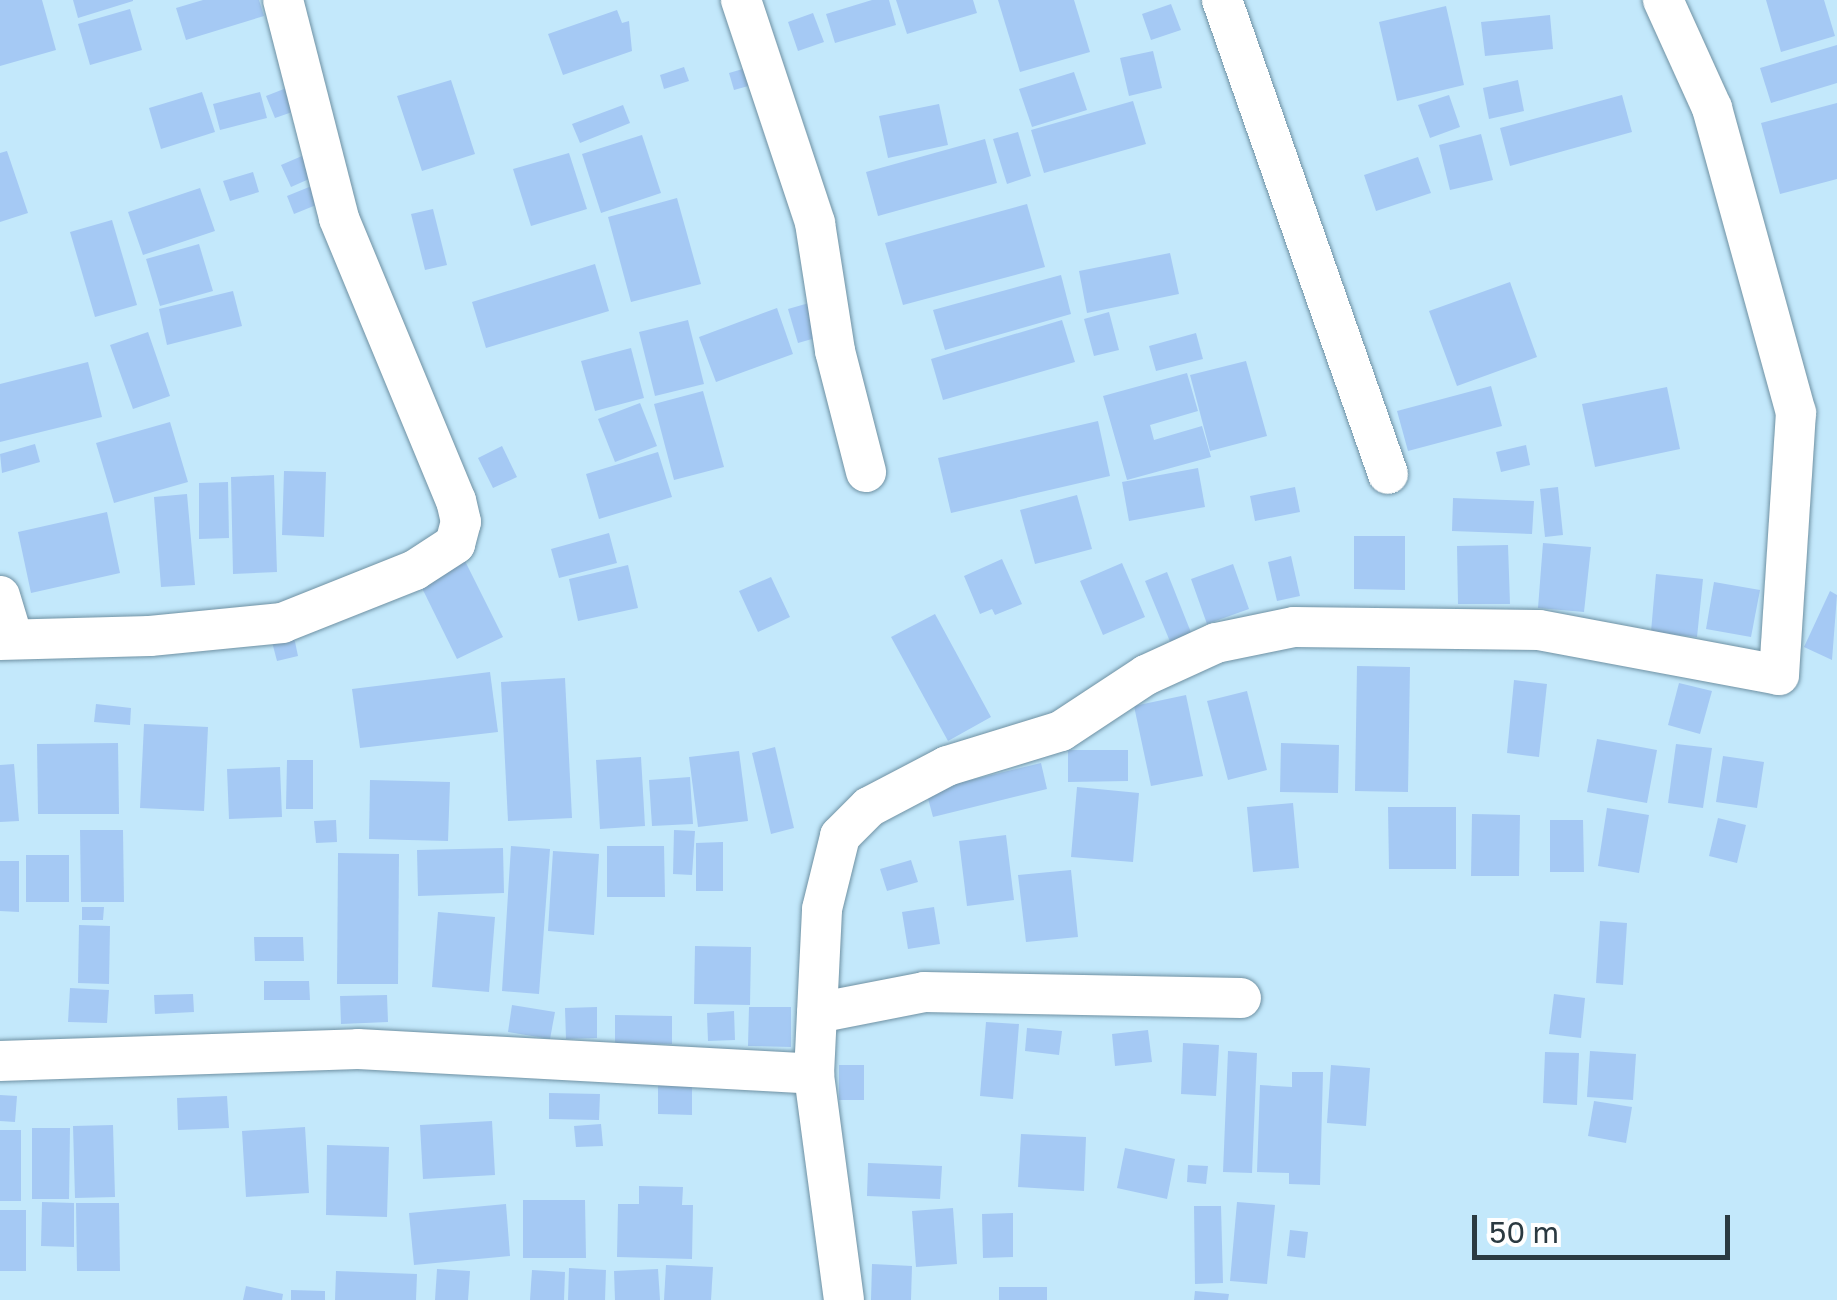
<!DOCTYPE html>
<style>
body{margin:0}
#map{position:relative;width:1837px;height:1300px;overflow:hidden;background:#c3e8fb;font-family:"Golos Text",sans-serif}
div>[style]{position:absolute}
[style*='--x']{left:calc(var(--x)*1px);top:calc(var(--y)*1px);width:calc(var(--w)*1px);rotate:calc(var(--a)*1deg)}
.building>*{inset:0;background:#a5c9f4}
.roads{filter:drop-shadow(0 0 2px #6f91a3) drop-shadow(0 0 2px #6f91a3)}
.minor>*{height:40px;margin:-20px;padding:0 20px;transform-origin:20px;border-radius:20px;background:#fff}
span{translate:-50% -50%;white-space:nowrap;text-align:center;line-height:1.15;-webkit-text-stroke:9px #fff;paint-order:stroke}
.scale{position:absolute;left:1472px;top:1215px;width:258px;height:45px;box-sizing:border-box;border:5px solid #2b3a41;border-top:0;padding-left:12px;font-size:30px;line-height:35px;white-space:nowrap;color:#2b3a41;-webkit-text-stroke:8px #fff;paint-order:stroke}
</style>
<div id="map">
<div class="building">
<div style="clip-path:polygon(0 0,42px 0,56px 50px,0 66px)"></div>
<div style="clip-path:polygon(73px 0,133px 0,133px 1px,78px 18px)"></div>
<div style="clip-path:polygon(203px 0,259px 0,264px 16px,186px 40px,176px 8px)"></div>
<div style="clip-path:polygon(872px 0,889px 0,896px 25px,835px 43px,826px 14px)"></div>
<div style="clip-path:polygon(896px 0,973px 0,977px 13px,907px 34px)"></div>
<div style="clip-path:polygon(998px 0,1074px 0,1090px 52px,1020px 72px)"></div>
<div style="clip-path:polygon(1766px 0,1824px 0,1835px 36px,1781px 52px)"></div>
<div style="clip-path:polygon(1171px 4px,1181px 30px,1151px 40px,1142px 14px)"></div>
<div style="clip-path:polygon(1446px 6px,1464px 85px,1397px 101px,1379px 22px)"></div>
<div style="clip-path:polygon(130px 9px,142px 50px,90px 65px,78px 24px)"></div>
<div style="clip-path:polygon(617px 10px,622px 23px,629px 21px,632px 51px,563px 75px,548px 34px)"></div>
<div style="clip-path:polygon(813px 13px,824px 42px,798px 51px,788px 22px)"></div>
<div style="clip-path:polygon(1550px 15px,1553px 49px,1485px 56px,1481px 22px)"></div>
<div style="clip-path:polygon(1837px 45px,1837px 83px,1771px 103px,1760px 68px)"></div>
<div style="clip-path:polygon(1153px 51px,1162px 88px,1129px 96px,1120px 58px)"></div>
<div style="clip-path:polygon(753px 66px,759px 83px,734px 90px,729px 73px)"></div>
<div style="clip-path:polygon(684px 67px,689px 81px,664px 89px,660px 75px)"></div>
<div style="clip-path:polygon(1074px 72px,1087px 110px,1032px 127px,1019px 89px)"></div>
<div style="clip-path:polygon(451px 80px,475px 154px,422px 171px,397px 96px)"></div>
<div style="clip-path:polygon(1518px 80px,1524px 111px,1489px 119px,1483px 88px)"></div>
<div style="clip-path:polygon(289px 87px,298px 110px,275px 118px,266px 96px)"></div>
<div style="clip-path:polygon(202px 92px,215px 132px,161px 149px,149px 108px)"></div>
<div style="clip-path:polygon(260px 92px,267px 118px,220px 130px,213px 104px)"></div>
<div style="clip-path:polygon(1449px 95px,1460px 127px,1430px 138px,1418px 105px)"></div>
<div style="clip-path:polygon(1622px 95px,1632px 132px,1510px 166px,1500px 128px)"></div>
<div style="clip-path:polygon(1133px 101px,1146px 144px,1044px 173px,1031px 130px)"></div>
<div style="clip-path:polygon(1837px 103px,1837px 179px,1780px 194px,1761px 123px)"></div>
<div style="clip-path:polygon(939px 104px,948px 145px,888px 158px,879px 116px)"></div>
<div style="clip-path:polygon(623px 105px,630px 123px,580px 143px,572px 124px)"></div>
<div style="clip-path:polygon(1018px 132px,1031px 176px,1007px 184px,993px 139px)"></div>
<div style="clip-path:polygon(1481px 134px,1493px 180px,1450px 190px,1439px 145px)"></div>
<div style="clip-path:polygon(642px 135px,661px 193px,601px 213px,582px 154px)"></div>
<div style="clip-path:polygon(985px 139px,997px 183px,878px 216px,866px 172px)"></div>
<div style="clip-path:polygon(7px 151px,28px 213px,0 222px,0 153px)"></div>
<div style="clip-path:polygon(309px 153px,318px 175px,291px 187px,281px 165px)"></div>
<div style="clip-path:polygon(569px 153px,587px 209px,531px 226px,513px 169px)"></div>
<div style="clip-path:polygon(1418px 157px,1431px 193px,1376px 211px,1364px 175px)"></div>
<div style="clip-path:polygon(253px 172px,259px 192px,230px 201px,223px 181px)"></div>
<div style="clip-path:polygon(319px 183px,326px 201px,294px 214px,287px 196px)"></div>
<div style="clip-path:polygon(200px 188px,215px 231px,143px 255px,128px 212px)"></div>
<div style="clip-path:polygon(677px 198px,701px 284px,631px 302px,608px 217px)"></div>
<div style="clip-path:polygon(1027px 204px,1045px 267px,903px 305px,885px 243px)"></div>
<div style="clip-path:polygon(433px 209px,447px 265px,425px 270px,411px 214px)"></div>
<div style="clip-path:polygon(112px 220px,137px 305px,95px 317px,70px 232px)"></div>
<div style="clip-path:polygon(199px 244px,213px 291px,160px 306px,146px 259px)"></div>
<div style="clip-path:polygon(1170px 253px,1179px 294px,1087px 313px,1079px 271px)"></div>
<div style="clip-path:polygon(595px 264px,609px 311px,486px 348px,472px 302px)"></div>
<div style="clip-path:polygon(1061px 275px,1071px 314px,945px 350px,933px 310px)"></div>
<div style="clip-path:polygon(1510px 282px,1537px 357px,1457px 386px,1429px 311px)"></div>
<div style="clip-path:polygon(233px 291px,242px 326px,167px 345px,159px 309px)"></div>
<div style="clip-path:polygon(809px 303px,819px 337px,798px 343px,788px 309px)"></div>
<div style="clip-path:polygon(777px 308px,793px 354px,716px 382px,699px 337px)"></div>
<div style="clip-path:polygon(1109px 312px,1119px 350px,1094px 356px,1084px 319px)"></div>
<div style="clip-path:polygon(688px 320px,704px 384px,655px 396px,639px 332px)"></div>
<div style="clip-path:polygon(1062px 320px,1075px 362px,943px 400px,931px 359px)"></div>
<div style="clip-path:polygon(148px 332px,170px 396px,133px 409px,110px 345px)"></div>
<div style="clip-path:polygon(1196px 333px,1203px 359px,1156px 371px,1149px 346px)"></div>
<div style="clip-path:polygon(631px 348px,644px 398px,595px 411px,581px 361px)"></div>
<div style="clip-path:polygon(1246px 361px,1267px 436px,1210px 451px,1190px 375px)"></div>
<div style="clip-path:polygon(88px 362px,102px 417px,0 442px,0 384px)"></div>
<div style="clip-path:polygon(1187px 373px,1198px 411px,1150px 425px,1154px 440px,1202px 426px,1211px 457px,1127px 480px,1103px 396px)"></div>
<div style="clip-path:polygon(1491px 386px,1502px 426px,1408px 451px,1397px 411px)"></div>
<div style="clip-path:polygon(1667px 387px,1680px 449px,1595px 467px,1582px 404px)"></div>
<div style="clip-path:polygon(703px 391px,724px 467px,674px 480px,654px 404px)"></div>
<div style="clip-path:polygon(640px 403px,657px 446px,615px 462px,598px 419px)"></div>
<div style="clip-path:polygon(1098px 421px,1110px 476px,951px 513px,938px 458px)"></div>
<div style="clip-path:polygon(170px 422px,188px 482px,114px 503px,96px 443px)"></div>
<div style="clip-path:polygon(35px 444px,40px 462px,2px 473px,0 454px)"></div>
<div style="clip-path:polygon(1526px 445px,1530px 465px,1501px 472px,1496px 452px)"></div>
<div style="clip-path:polygon(502px 446px,517px 477px,493px 488px,478px 458px)"></div>
<div style="clip-path:polygon(658px 452px,672px 497px,599px 519px,586px 474px)"></div>
<div style="clip-path:polygon(1198px 468px,1205px 507px,1129px 521px,1122px 482px)"></div>
<div style="clip-path:polygon(284px 471px,326px 472px,324px 537px,282px 535px)"></div>
<div style="clip-path:polygon(274px 475px,277px 572px,233px 574px,231px 477px)"></div>
<div style="clip-path:polygon(228px 482px,229px 538px,199px 539px,199px 483px)"></div>
<div style="clip-path:polygon(1295px 487px,1300px 512px,1255px 521px,1250px 496px)"></div>
<div style="clip-path:polygon(1558px 487px,1563px 535px,1545px 537px,1540px 489px)"></div>
<div style="clip-path:polygon(187px 494px,195px 585px,161px 587px,154px 497px)"></div>
<div style="clip-path:polygon(1077px 495px,1092px 549px,1035px 564px,1020px 510px)"></div>
<div style="clip-path:polygon(1453px 498px,1534px 501px,1532px 534px,1452px 531px)"></div>
<div style="clip-path:polygon(107px 512px,120px 573px,31px 593px,18px 532px)"></div>
<div style="clip-path:polygon(609px 533px,617px 563px,559px 578px,551px 549px)"></div>
<div style="clip-path:polygon(1354px 536px,1405px 536px,1405px 590px,1354px 589px)"></div>
<div style="clip-path:polygon(1543px 543px,1591px 547px,1584px 612px,1538px 608px)"></div>
<div style="clip-path:polygon(1508px 545px,1510px 604px,1458px 604px,1457px 546px)"></div>
<div style="clip-path:polygon(1291px 556px,1300px 596px,1277px 601px,1268px 562px)"></div>
<div style="clip-path:polygon(1002px 559px,1022px 604px,995px 615px,992px 609px,980px 614px,964px 576px)"></div>
<div style="clip-path:polygon(465px 561px,503px 637px,457px 659px,420px 584px)"></div>
<div style="clip-path:polygon(1122px 563px,1145px 617px,1103px 635px,1080px 581px)"></div>
<div style="clip-path:polygon(1233px 564px,1249px 609px,1207px 624px,1191px 579px)"></div>
<div style="clip-path:polygon(628px 565px,638px 608px,578px 621px,569px 579px)"></div>
<div style="clip-path:polygon(1167px 572px,1192px 635px,1171px 644px,1145px 581px)"></div>
<div style="clip-path:polygon(1656px 574px,1703px 579px,1697px 637px,1651px 632px)"></div>
<div style="clip-path:polygon(771px 577px,790px 617px,758px 632px,739px 591px)"></div>
<div style="clip-path:polygon(1714px 582px,1760px 590px,1751px 637px,1706px 629px)"></div>
<div style="clip-path:polygon(1830px 591px,1837px 595px,1832px 660px,1804px 647px)"></div>
<div style="clip-path:polygon(935px 614px,991px 717px,948px 741px,891px 637px)"></div>
<div style="clip-path:polygon(294px 637px,298px 656px,277px 661px,272px 642px)"></div>
<div style="clip-path:polygon(1357px 666px,1410px 667px,1408px 792px,1355px 791px)"></div>
<div style="clip-path:polygon(490px 672px,498px 732px,360px 748px,352px 689px)"></div>
<div style="clip-path:polygon(565px 678px,572px 818px,508px 821px,501px 682px)"></div>
<div style="clip-path:polygon(1514px 680px,1547px 684px,1539px 757px,1507px 753px)"></div>
<div style="clip-path:polygon(1679px 683px,1712px 691px,1700px 734px,1668px 725px)"></div>
<div style="clip-path:polygon(1247px 691px,1267px 770px,1228px 780px,1207px 701px)"></div>
<div style="clip-path:polygon(1186px 695px,1203px 776px,1151px 786px,1134px 706px)"></div>
<div style="clip-path:polygon(96px 704px,131px 708px,130px 725px,94px 722px)"></div>
<div style="clip-path:polygon(144px 724px,208px 727px,204px 811px,140px 808px)"></div>
<div style="clip-path:polygon(1597px 739px,1657px 750px,1647px 803px,1587px 792px)"></div>
<div style="clip-path:polygon(118px 743px,119px 814px,38px 814px,37px 744px)"></div>
<div style="clip-path:polygon(1281px 743px,1339px 745px,1338px 793px,1280px 792px)"></div>
<div style="clip-path:polygon(1676px 744px,1712px 748px,1703px 808px,1668px 803px)"></div>
<div style="clip-path:polygon(775px 747px,794px 828px,771px 834px,752px 753px)"></div>
<div style="clip-path:polygon(1068px 750px,1128px 750px,1128px 781px,1068px 782px)"></div>
<div style="clip-path:polygon(739px 751px,748px 821px,698px 827px,689px 757px)"></div>
<div style="clip-path:polygon(1723px 756px,1764px 762px,1757px 808px,1716px 802px)"></div>
<div style="clip-path:polygon(641px 757px,645px 826px,600px 829px,596px 760px)"></div>
<div style="clip-path:polygon(287px 760px,313px 760px,313px 809px,286px 809px)"></div>
<div style="clip-path:polygon(1041px 763px,1047px 789px,933px 817px,926px 791px)"></div>
<div style="clip-path:polygon(14px 764px,19px 821px,0 822px,0 765px)"></div>
<div style="clip-path:polygon(280px 767px,282px 817px,229px 819px,227px 769px)"></div>
<div style="clip-path:polygon(690px 777px,693px 824px,652px 826px,649px 780px)"></div>
<div style="clip-path:polygon(370px 780px,450px 782px,448px 841px,369px 839px)"></div>
<div style="clip-path:polygon(1077px 787px,1139px 793px,1133px 862px,1071px 857px)"></div>
<div style="clip-path:polygon(1293px 803px,1299px 868px,1253px 872px,1247px 807px)"></div>
<div style="clip-path:polygon(1388px 807px,1456px 807px,1456px 869px,1389px 869px)"></div>
<div style="clip-path:polygon(1607px 808px,1649px 815px,1639px 873px,1598px 866px)"></div>
<div style="clip-path:polygon(1472px 814px,1520px 815px,1519px 876px,1471px 876px)"></div>
<div style="clip-path:polygon(1718px 818px,1746px 825px,1737px 863px,1709px 856px)"></div>
<div style="clip-path:polygon(336px 820px,337px 842px,316px 843px,314px 821px)"></div>
<div style="clip-path:polygon(1550px 820px,1583px 820px,1584px 872px,1550px 872px)"></div>
<div style="clip-path:polygon(80px 830px,123px 830px,124px 902px,81px 902px)"></div>
<div style="clip-path:polygon(674px 830px,695px 831px,692px 875px,673px 874px)"></div>
<div style="clip-path:polygon(1006px 835px,1014px 900px,967px 906px,959px 841px)"></div>
<div style="clip-path:polygon(723px 842px,723px 891px,696px 891px,696px 843px)"></div>
<div style="clip-path:polygon(511px 846px,550px 849px,539px 994px,502px 991px)"></div>
<div style="clip-path:polygon(607px 846px,664px 846px,665px 897px,607px 897px)"></div>
<div style="clip-path:polygon(503px 848px,504px 893px,418px 896px,417px 850px)"></div>
<div style="clip-path:polygon(553px 851px,599px 854px,594px 935px,548px 931px)"></div>
<div style="clip-path:polygon(338px 853px,399px 854px,398px 984px,337px 984px)"></div>
<div style="clip-path:polygon(26px 855px,69px 855px,69px 902px,26px 902px)"></div>
<div style="clip-path:polygon(911px 860px,918px 882px,887px 891px,880px 869px)"></div>
<div style="clip-path:polygon(0 861px,19px 861px,19px 912px,0 911px)"></div>
<div style="clip-path:polygon(1071px 870px,1078px 937px,1026px 942px,1018px 875px)"></div>
<div style="clip-path:polygon(82px 907px,104px 907px,103px 920px,82px 920px)"></div>
<div style="clip-path:polygon(934px 907px,940px 944px,908px 949px,902px 912px)"></div>
<div style="clip-path:polygon(438px 912px,495px 917px,489px 992px,432px 987px)"></div>
<div style="clip-path:polygon(1600px 921px,1627px 923px,1623px 985px,1596px 983px)"></div>
<div style="clip-path:polygon(79px 925px,110px 926px,109px 984px,78px 983px)"></div>
<div style="clip-path:polygon(254px 937px,303px 937px,304px 961px,255px 961px)"></div>
<div style="clip-path:polygon(695px 946px,751px 947px,750px 1005px,694px 1004px)"></div>
<div style="clip-path:polygon(264px 981px,309px 981px,310px 1000px,264px 1000px)"></div>
<div style="clip-path:polygon(70px 988px,109px 990px,107px 1023px,68px 1022px)"></div>
<div style="clip-path:polygon(193px 994px,194px 1012px,155px 1014px,154px 995px)"></div>
<div style="clip-path:polygon(1554px 994px,1585px 998px,1581px 1038px,1549px 1034px)"></div>
<div style="clip-path:polygon(387px 995px,388px 1022px,341px 1024px,340px 996px)"></div>
<div style="clip-path:polygon(512px 1005px,555px 1012px,550px 1039px,508px 1032px)"></div>
<div style="clip-path:polygon(597px 1007px,597px 1038px,566px 1039px,565px 1008px)"></div>
<div style="clip-path:polygon(749px 1007px,791px 1007px,791px 1047px,748px 1046px)"></div>
<div style="clip-path:polygon(734px 1011px,735px 1040px,708px 1041px,707px 1013px)"></div>
<div style="clip-path:polygon(615px 1015px,672px 1016px,672px 1044px,615px 1043px)"></div>
<div style="clip-path:polygon(986px 1022px,1019px 1024px,1013px 1099px,980px 1096px)"></div>
<div style="clip-path:polygon(1027px 1028px,1062px 1031px,1059px 1055px,1025px 1051px)"></div>
<div style="clip-path:polygon(1148px 1030px,1152px 1062px,1115px 1066px,1112px 1034px)"></div>
<div style="clip-path:polygon(1183px 1043px,1219px 1045px,1216px 1096px,1181px 1094px)"></div>
<div style="clip-path:polygon(1228px 1051px,1257px 1053px,1252px 1173px,1223px 1172px)"></div>
<div style="clip-path:polygon(1590px 1051px,1636px 1054px,1633px 1100px,1587px 1097px)"></div>
<div style="clip-path:polygon(1545px 1052px,1579px 1053px,1577px 1105px,1543px 1103px)"></div>
<div style="clip-path:polygon(839px 1065px,864px 1065px,864px 1100px,839px 1100px)"></div>
<div style="clip-path:polygon(1331px 1065px,1370px 1068px,1366px 1126px,1327px 1123px)"></div>
<div style="clip-path:polygon(1292px 1072px,1323px 1072px,1320px 1185px,1289px 1184px,1289px 1173px,1257px 1172px,1260px 1085px,1292px 1087px)"></div>
<div style="clip-path:polygon(658px 1085px,692px 1086px,692px 1115px,658px 1114px)"></div>
<div style="clip-path:polygon(549px 1093px,600px 1094px,599px 1120px,549px 1119px)"></div>
<div style="clip-path:polygon(0 1095px,17px 1096px,15px 1122px,0 1121px)"></div>
<div style="clip-path:polygon(227px 1096px,229px 1128px,178px 1130px,177px 1098px)"></div>
<div style="clip-path:polygon(1594px 1101px,1632px 1107px,1626px 1143px,1588px 1136px)"></div>
<div style="clip-path:polygon(492px 1121px,495px 1175px,423px 1179px,420px 1125px)"></div>
<div style="clip-path:polygon(601px 1124px,603px 1146px,576px 1147px,574px 1126px)"></div>
<div style="clip-path:polygon(113px 1125px,115px 1197px,75px 1198px,73px 1126px)"></div>
<div style="clip-path:polygon(305px 1127px,309px 1193px,246px 1197px,242px 1131px)"></div>
<div style="clip-path:polygon(32px 1128px,70px 1128px,69px 1199px,32px 1199px)"></div>
<div style="clip-path:polygon(0 1130px,21px 1130px,21px 1201px,0 1201px)"></div>
<div style="clip-path:polygon(1021px 1134px,1086px 1137px,1084px 1191px,1018px 1187px)"></div>
<div style="clip-path:polygon(327px 1145px,389px 1147px,387px 1217px,326px 1215px)"></div>
<div style="clip-path:polygon(1125px 1148px,1175px 1159px,1167px 1199px,1117px 1188px)"></div>
<div style="clip-path:polygon(868px 1163px,942px 1166px,940px 1199px,867px 1196px)"></div>
<div style="clip-path:polygon(1188px 1165px,1208px 1166px,1206px 1184px,1187px 1182px)"></div>
<div style="clip-path:polygon(639px 1186px,683px 1187px,682px 1205px,693px 1205px,692px 1259px,617px 1257px,618px 1204px,639px 1204px)"></div>
<div style="clip-path:polygon(523px 1200px,585px 1200px,586px 1258px,523px 1258px)"></div>
<div style="clip-path:polygon(42px 1202px,74px 1203px,74px 1247px,41px 1246px)"></div>
<div style="clip-path:polygon(1237px 1202px,1275px 1205px,1267px 1284px,1230px 1281px)"></div>
<div style="clip-path:polygon(76px 1203px,119px 1203px,120px 1271px,77px 1271px)"></div>
<div style="clip-path:polygon(506px 1204px,510px 1256px,414px 1265px,409px 1213px)"></div>
<div style="clip-path:polygon(1194px 1206px,1221px 1206px,1223px 1283px,1195px 1284px)"></div>
<div style="clip-path:polygon(953px 1208px,957px 1264px,916px 1267px,912px 1211px)"></div>
<div style="clip-path:polygon(0 1210px,26px 1210px,26px 1271px,0 1271px)"></div>
<div style="clip-path:polygon(1013px 1213px,1013px 1257px,983px 1258px,982px 1214px)"></div>
<div style="clip-path:polygon(1290px 1230px,1308px 1232px,1305px 1258px,1287px 1256px)"></div>
<div style="clip-path:polygon(872px 1264px,912px 1266px,911px 1300px,871px 1300px)"></div>
<div style="clip-path:polygon(666px 1265px,713px 1267px,711px 1300px,664px 1300px)"></div>
<div style="clip-path:polygon(569px 1268px,606px 1270px,605px 1300px,568px 1300px)"></div>
<div style="clip-path:polygon(437px 1269px,470px 1271px,468px 1300px,435px 1300px)"></div>
<div style="clip-path:polygon(658px 1269px,660px 1300px,615px 1300px,614px 1271px)"></div>
<div style="clip-path:polygon(532px 1270px,565px 1272px,564px 1300px,530px 1300px)"></div>
<div style="clip-path:polygon(336px 1271px,417px 1274px,416px 1300px,335px 1300px)"></div>
<div style="clip-path:polygon(246px 1286px,283px 1294px,282px 1300px,243px 1300px)"></div>
<div style="clip-path:polygon(999px 1287px,1047px 1287px,1047px 1300px,999px 1300px)"></div>
<div style="clip-path:polygon(291px 1290px,325px 1291px,325px 1300px,291px 1300px)"></div>
<div style="clip-path:polygon(1195px 1291px,1229px 1294px,1228px 1300px,1194px 1300px)"></div>
</div>
<div class="roads">
<div class="minor">
<div style="--x:741;--y:0;--w:235;--a:71.6"></div>
<div style="--x:815;--y:223;--w:130;--a:81.1"></div>
<div style="--x:835;--y:351;--w:125;--a:75.6"></div>
<div style="--x:1222;--y:0;--w:502;--a:70.7"></div>
<div style="--x:0;--y:596;--w:45;--a:73.2"></div>
<div style="--x:0;--y:640;--w:150;--a:-1.5"></div>
<div style="--x:150;--y:636;--w:133;--a:-5.6"></div>
<div style="--x:282;--y:623;--w:143;--a:-21.7"></div>
<div style="--x:415;--y:570;--w:48;--a:-33"></div>
<div style="--x:455;--y:544;--w:23;--a:-75"></div>
<div style="--x:461;--y:522;--w:22;--a:-103"></div>
<div style="--x:456;--y:501;--w:306;--a:-112.5"></div>
<div style="--x:339;--y:218;--w:225;--a:-104.4"></div>
<div style="--x:817;--y:1013;--w:109;--a:-11.1"></div>
<div style="--x:924;--y:992;--w:317;--a:1.1"></div>
<div style="--x:0;--y:1061;--w:358;--a:-1.9"></div>
<div style="--x:358;--y:1049;--w:457;--a:3.1"></div>
<div style="--x:844;--y:1300;--w:228;--a:-97.6"></div>
<div style="--x:814;--y:1074;--w:165;--a:-87.2"></div>
<div style="--x:822;--y:909;--w:75;--a:-76.1"></div>
<div style="--x:840;--y:836;--w:41;--a:-45"></div>
<div style="--x:869;--y:807;--w:88;--a:-27.7"></div>
<div style="--x:947;--y:766;--w:119;--a:-17.1"></div>
<div style="--x:1061;--y:731;--w:102;--a:-33.4"></div>
<div style="--x:1146;--y:675;--w:77;--a:-24.6"></div>
<div style="--x:1216;--y:643;--w:80;--a:-11.6"></div>
<div style="--x:1294;--y:627;--w:245;--a:0.7"></div>
<div style="--x:1539;--y:630;--w:244;--a:10.6"></div>
<div style="--x:1779;--y:675;--w:263;--a:-86.3"></div>
<div style="--x:1796;--y:413;--w:316;--a:-105.4"></div>
<div style="--x:1712;--y:108;--w:119;--a:-114.4"></div>
</div>
</div>
<div class="scale">50 m</div>
</div>
